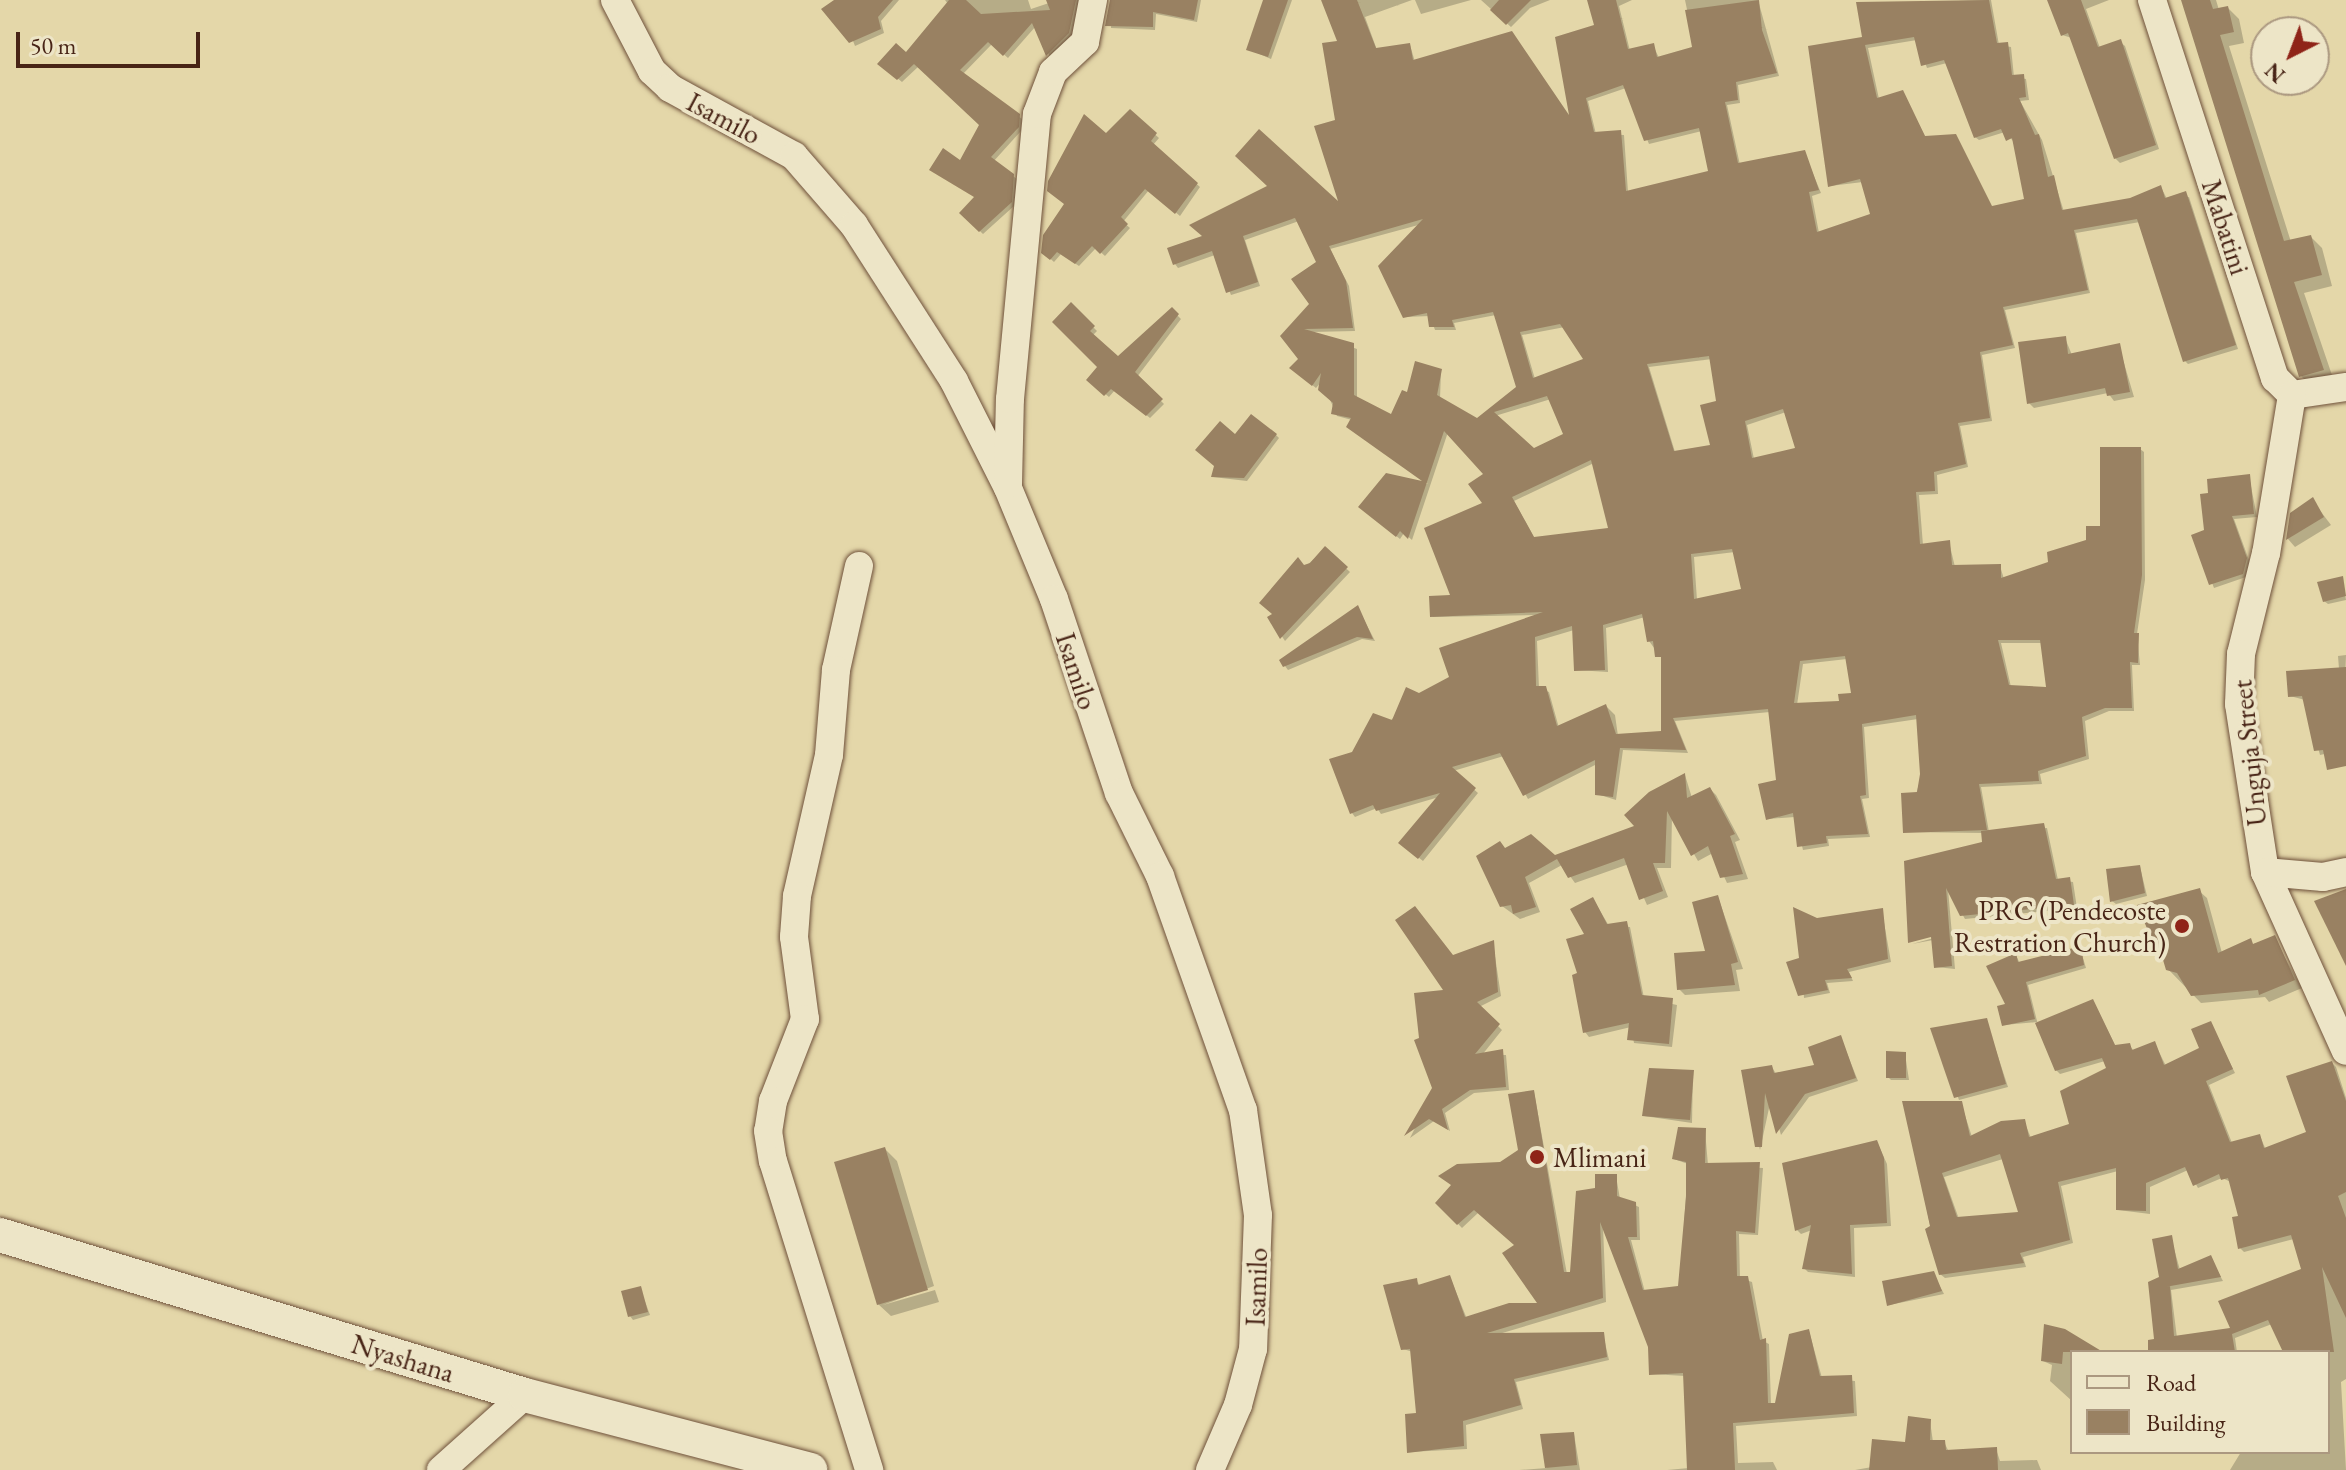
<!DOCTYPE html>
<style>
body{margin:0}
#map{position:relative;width:2346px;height:1470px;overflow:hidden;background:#e4d7a9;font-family:"EB Garamond",serif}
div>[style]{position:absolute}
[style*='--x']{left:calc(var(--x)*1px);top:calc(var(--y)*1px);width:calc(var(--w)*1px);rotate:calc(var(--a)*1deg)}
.shadow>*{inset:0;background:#0003}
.building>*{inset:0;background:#998162}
.roads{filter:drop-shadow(0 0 2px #6f513b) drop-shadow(0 0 2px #6f513b)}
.minor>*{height:28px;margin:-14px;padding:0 14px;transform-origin:14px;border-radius:14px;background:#ede5c7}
.tertiary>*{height:34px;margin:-17px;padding:0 17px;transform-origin:17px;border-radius:17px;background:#ede5c7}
.dots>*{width:22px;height:22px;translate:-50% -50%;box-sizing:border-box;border:4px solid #ede5c7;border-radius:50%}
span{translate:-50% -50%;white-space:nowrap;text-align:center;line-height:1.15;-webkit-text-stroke:8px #ede5c7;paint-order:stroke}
.street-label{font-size:28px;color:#482416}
.poi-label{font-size:28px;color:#482416}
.right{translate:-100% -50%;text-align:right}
.left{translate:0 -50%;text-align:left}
.legend{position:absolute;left:2070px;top:1350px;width:260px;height:104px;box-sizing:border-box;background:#ede5c7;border:2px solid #ab9880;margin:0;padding:10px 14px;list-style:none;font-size:24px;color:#482416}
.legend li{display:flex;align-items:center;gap:16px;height:40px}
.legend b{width:40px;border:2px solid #ab9880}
.north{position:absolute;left:2250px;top:16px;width:80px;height:80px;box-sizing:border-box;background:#ede5c7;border:2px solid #ab9880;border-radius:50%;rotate:222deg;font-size:22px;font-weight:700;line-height:32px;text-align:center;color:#482416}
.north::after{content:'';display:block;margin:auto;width:28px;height:36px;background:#8f2418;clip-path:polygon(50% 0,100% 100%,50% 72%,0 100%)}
.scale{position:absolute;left:16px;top:32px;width:184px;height:36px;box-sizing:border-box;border:4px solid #482416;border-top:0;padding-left:10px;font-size:24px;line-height:28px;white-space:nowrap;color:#482416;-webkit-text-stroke:6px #ede5c7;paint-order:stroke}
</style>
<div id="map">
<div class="shadow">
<div style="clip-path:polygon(837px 0,899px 0,881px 21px,884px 33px,855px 46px)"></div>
<div style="clip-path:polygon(945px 0,1028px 0,1031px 9px,1058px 0,1083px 0,1072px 37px,1050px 57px,1036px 26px,1008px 58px,992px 44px,962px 75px,1022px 119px,1021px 131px,993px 162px,1017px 179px,1014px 206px,983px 234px,961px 213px,976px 198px,961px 163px,982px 125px,919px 66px,902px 82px,880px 64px,906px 55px,948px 4px)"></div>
<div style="clip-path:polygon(1111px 0,1201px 0,1197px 22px,1156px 14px,1155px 30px,1111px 28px)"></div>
<div style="clip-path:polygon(1264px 0,1292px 0,1271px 59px,1248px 49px)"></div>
<div style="clip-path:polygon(evenodd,1323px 0,1412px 0,1365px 17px,1377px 50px,1410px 45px,1415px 62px,1573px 121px,1596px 27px,1589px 0,1632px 0,1619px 6px,1630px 51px,1653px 45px,1659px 58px,1695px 48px,1685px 0,1758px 0,1779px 76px,1738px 85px,1740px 103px,1727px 105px,1740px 165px,1804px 152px,1821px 193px,1812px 196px,1819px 233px,1873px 216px,1863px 182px,1830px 186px,1864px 39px,1858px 4px,1991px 0,1999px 45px,2011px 47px,2014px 77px,2026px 79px,2029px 100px,2020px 101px,2042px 140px,2064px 212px,2131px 200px,2161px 187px,2167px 199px,2189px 197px,2238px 349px,2188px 364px,2185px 361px,2140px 222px,2076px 233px,2090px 293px,2005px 310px,2015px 348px,1982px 355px,1992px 421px,1960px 426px,1968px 467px,1937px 475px,1938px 494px,1919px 495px,1923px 545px,1949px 542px,1955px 567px,2000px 566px,2004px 579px,2050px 564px,2088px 541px,2102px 529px,2140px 449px,2144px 452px,2145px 580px,2137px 634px,2140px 665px,2132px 665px,2134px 711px,2109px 711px,2085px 721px,2089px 759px,2040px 774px,2042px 784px,1981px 787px,1989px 832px,2047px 828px,2058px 880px,2073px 882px,2077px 908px,1965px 919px,1948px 889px,1955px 969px,1936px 967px,1933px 940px,1912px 944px,1941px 936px,1906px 862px,1985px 844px,1983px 833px,1905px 832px,1922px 774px,1918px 719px,1864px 727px,1869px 798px,1862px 799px,1870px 837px,1828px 839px,1829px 846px,1803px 850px,1795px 817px,1768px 819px,1778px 782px,1770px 712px,1675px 721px,1688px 753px,1623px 750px,1616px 800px,1597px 794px,1597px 764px,1528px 799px,1504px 756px,1453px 771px,1478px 793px,1423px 861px,1404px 846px,1439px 797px,1381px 814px,1377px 808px,1355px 817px,1352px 813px,1332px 760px,1353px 754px,1419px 695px,1452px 678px,1536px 615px,1432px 617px,1453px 597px,1486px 504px,1486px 475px,1448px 432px,1412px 540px,1404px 533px,1400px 539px,1364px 510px,1387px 475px,1428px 484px,1352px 430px,1352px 420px,1337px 416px,1322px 381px,1316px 388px,1295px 371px,1301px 359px,1282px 336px,1311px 305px,1319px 263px,1299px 221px,1245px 240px,1260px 286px,1231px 295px,1215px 255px,1178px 268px,1175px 264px,1205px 237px,1342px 208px,1339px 42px,1323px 0,1917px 40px,1927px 68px,1947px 63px,1975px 137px,1979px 140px,2005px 132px,2014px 142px,2027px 200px,1993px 208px,1926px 138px,1902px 92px,1879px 99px,1868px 48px,1917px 40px,1323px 0,1626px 88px,1649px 144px,1702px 131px,1710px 173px,1628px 192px,1624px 135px,1596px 134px,1588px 101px,1626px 88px,1323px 0,1422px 224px,1405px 317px,1430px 316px,1435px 330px,1456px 330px,1454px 323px,1496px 315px,1518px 388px,1477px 421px,1440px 399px,1441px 370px,1409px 394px,1392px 417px,1357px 398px,1357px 349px,1311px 332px,1355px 331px,1349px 286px,1330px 249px,1422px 224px,1323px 0,1565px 327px,1586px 360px,1535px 379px,1522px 335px,1565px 327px,1323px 0,1712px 359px,1718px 403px,1712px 447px,1675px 452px,1649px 367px,1712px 359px,1323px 0,1551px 399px,1566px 435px,1533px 450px,1495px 416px,1551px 399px,1323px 0,1786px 412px,1797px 450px,1754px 459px,1747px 425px,1786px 412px,1323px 0,1594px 463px,1611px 530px,1535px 539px,1514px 501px,1594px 463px,1323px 0,1735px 552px,1743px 591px,1697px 600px,1694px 557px,1735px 552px,1323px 0,1645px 617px,1649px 641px,1663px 660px,1663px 733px,1618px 736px,1615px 715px,1606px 706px,1559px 728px,1549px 692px,1539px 688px,1537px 641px,1574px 630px,1576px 670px,1608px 672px,1606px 628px,1645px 617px,1323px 0,2001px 643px,2043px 643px,2048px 689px,2011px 687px,2001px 643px,1323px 0,1847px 659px,1854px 694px,1842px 703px,1797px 705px,1803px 664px,1847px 659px)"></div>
<div style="clip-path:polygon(1415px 0,1471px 0,1421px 14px)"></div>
<div style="clip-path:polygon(1481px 0,1550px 0,1530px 8px,1511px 27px)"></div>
<div style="clip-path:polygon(2049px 0,2109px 0,2086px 9px,2100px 48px,2120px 42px,2125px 46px,2159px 149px,2120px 163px,2115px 158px,2072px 38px,2062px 35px)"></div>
<div style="clip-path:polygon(2183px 0,2216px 0,2219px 10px,2228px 8px,2239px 19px,2244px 43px,2229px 46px,2291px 242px,2311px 237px,2322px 248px,2332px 286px,2304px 293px,2334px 381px,2312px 387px,2301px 376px)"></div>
<div style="clip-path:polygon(1130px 112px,1159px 138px,1153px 145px,1200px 187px,1180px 216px,1149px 190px,1123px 222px,1130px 228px,1105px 256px,1096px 248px,1079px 266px,1061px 254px,1054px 262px,1043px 252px,1106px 135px)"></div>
<div style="clip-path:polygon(1071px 305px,1097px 331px,1092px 336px,1118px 359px,1172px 310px,1181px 319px,1137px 377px,1164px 404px,1150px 418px,1115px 390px,1109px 397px,1092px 383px,1099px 367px)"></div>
<div style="clip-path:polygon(2065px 338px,2072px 355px,2119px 346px,2134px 397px,2114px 401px,2108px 393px,2034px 408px,2029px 403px)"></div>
<div style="clip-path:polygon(1276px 435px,1279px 438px,1247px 481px,1213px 477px,1235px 437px)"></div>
<div style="clip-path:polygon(2249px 476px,2257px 517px,2234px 519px,2250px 563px,2246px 577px,2214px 588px,2194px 536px,2206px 532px)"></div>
<div style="clip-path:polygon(2312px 500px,2331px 525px,2295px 547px,2288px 539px,2292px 514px)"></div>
<div style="clip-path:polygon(1325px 549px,1350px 572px,1285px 641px,1270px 618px,1305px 567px)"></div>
<div style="clip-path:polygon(2342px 578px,2346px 600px,2328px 604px,2324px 601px)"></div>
<div style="clip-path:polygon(1358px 608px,1375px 641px,1362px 639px,1288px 670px,1285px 666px)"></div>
<div style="clip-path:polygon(2346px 655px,2342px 750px,2320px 755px,2305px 700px,2290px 696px,2339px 669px,2338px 656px)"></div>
<div style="clip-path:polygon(1685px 775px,1692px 798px,1710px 789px,1716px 795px,1740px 840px,1735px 842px,1748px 879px,1727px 883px,1713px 853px,1698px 861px,1672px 816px,1671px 868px,1657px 868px,1668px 897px,1647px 905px,1629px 864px,1575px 883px,1562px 865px,1529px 883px,1540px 912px,1520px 919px,1502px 906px,1506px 850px,1555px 857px,1638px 827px)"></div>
<div style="clip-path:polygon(2140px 867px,2147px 896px,2116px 904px,2112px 901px)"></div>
<div style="clip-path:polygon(2199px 891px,2207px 898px,2222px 953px,2274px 938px,2302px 988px,2269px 1002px,2265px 997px,2201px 1003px,2167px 968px,2140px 907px)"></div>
<div style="clip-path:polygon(1718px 897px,1743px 969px,1736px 970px,1740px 991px,1685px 995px,1679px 989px,1708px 953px)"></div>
<div style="clip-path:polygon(1593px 899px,1609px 926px,1630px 927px,1644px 998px,1677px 1005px,1672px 1047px,1634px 1043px,1631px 1027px,1589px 1037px,1585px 1032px,1580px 974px)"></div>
<div style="clip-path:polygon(1882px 911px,1891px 962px,1849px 972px,1853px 981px,1827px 983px,1830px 993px,1804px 998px,1801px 959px,1817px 920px)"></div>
<div style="clip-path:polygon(1493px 943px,1501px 996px,1479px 1007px,1502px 1030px,1482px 1055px,1506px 1055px,1509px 1090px,1474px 1093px,1445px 1113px,1450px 1131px,1434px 1121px,1410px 1138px,1435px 1088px,1421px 1040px,1447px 992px,1453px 958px)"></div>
<div style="clip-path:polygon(evenodd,2080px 948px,2086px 968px,2028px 985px,2038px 1025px,2093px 1001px,2116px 1047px,2129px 1045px,2134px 1051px,2155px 1044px,2166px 1066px,2202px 1049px,2210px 1023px,2235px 1073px,2209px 1085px,2232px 1143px,2260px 1136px,2266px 1150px,2308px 1133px,2332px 1063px,2336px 1067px,2346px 1098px,2346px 1379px,2341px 1382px,2346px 1470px,2230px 1470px,2241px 1452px,2328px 1452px,2328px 1352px,2286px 1352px,2272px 1324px,2235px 1338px,2237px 1352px,2156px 1352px,2171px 1238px,2180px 1270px,2210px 1257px,2223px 1281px,2171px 1290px,2177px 1338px,2232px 1330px,2303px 1270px,2294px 1239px,2244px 1252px,2240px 1248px,2240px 1217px,2231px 1182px,2222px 1178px,2198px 1188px,2188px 1170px,2150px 1187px,2150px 1214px,2118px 1210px,2118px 1171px,2061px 1186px,2073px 1243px,2023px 1257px,2026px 1267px,1945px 1278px,1940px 1274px,1905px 1103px,1961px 1103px,1972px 1137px,2024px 1121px,2031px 1138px,2072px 1125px,2108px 1069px,2105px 1061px,2060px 1074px,2056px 1070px,2037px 1022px,2004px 1025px,2016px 955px,2020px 964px,2080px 948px,2003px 1159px,2021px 1213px,1959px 1219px,1944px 1177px,2003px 1159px)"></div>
<div style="clip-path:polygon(1986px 1020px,2008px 1087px,1959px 1100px,1933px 1029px)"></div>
<div style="clip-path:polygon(1841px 1038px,1858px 1081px,1809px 1097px,1781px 1135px,1771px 1099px,1760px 1150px,1743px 1072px,1772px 1067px,1776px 1074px,1817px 1066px)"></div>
<div style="clip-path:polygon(1905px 1054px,1909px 1080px,1891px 1080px,1888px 1077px)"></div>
<div style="clip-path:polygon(1693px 1072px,1692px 1123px,1644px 1116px)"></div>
<div style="clip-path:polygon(1534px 1092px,1567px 1274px,1572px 1273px,1597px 1190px,1616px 1176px,1620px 1199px,1639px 1207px,1640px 1240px,1631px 1240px,1645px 1292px,1680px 1287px,1688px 1164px,1674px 1159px,1705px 1130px,1708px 1165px,1763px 1168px,1758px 1235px,1739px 1234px,1740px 1278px,1752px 1282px,1763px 1341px,1769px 1344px,1771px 1405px,1776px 1405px,1809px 1331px,1822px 1378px,1855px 1381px,1857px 1416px,1736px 1426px,1738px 1463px,1773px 1462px,1777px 1470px,1667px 1470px,1689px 1468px,1685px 1376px,1651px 1374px,1650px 1347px,1603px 1226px,1606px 1302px,1499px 1334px,1603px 1334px,1609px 1360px,1516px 1382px,1523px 1409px,1466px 1425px,1467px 1449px,1409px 1452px,1419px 1415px,1413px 1352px,1403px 1349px,1416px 1280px,1420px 1286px,1450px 1277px,1467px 1319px,1540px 1305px,1516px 1246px,1479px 1212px,1462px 1228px,1438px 1203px,1520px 1151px)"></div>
<div style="clip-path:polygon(1877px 1142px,1887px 1164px,1891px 1226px,1854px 1228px,1855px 1277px,1808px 1272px,1804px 1268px,1812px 1230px,1801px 1234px,1797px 1230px)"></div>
<div style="clip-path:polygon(885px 1149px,897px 1161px,934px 1286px,883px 1305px,935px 1290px,939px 1302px,891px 1316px,878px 1304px)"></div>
<div style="clip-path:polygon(1933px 1273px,1944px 1294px,1889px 1305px)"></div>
<div style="clip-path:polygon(640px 1288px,650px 1315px,633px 1320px,630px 1316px)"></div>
<div style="clip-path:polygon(2046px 1327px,2098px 1352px,2072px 1352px,2072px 1401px,2050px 1381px,2052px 1365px,2043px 1361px)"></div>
<div style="clip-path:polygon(1930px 1421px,1933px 1442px,1944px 1442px,1949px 1452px,1996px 1449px,2000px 1461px,2037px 1460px,2041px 1470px,1855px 1470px,1872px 1467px,1907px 1444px)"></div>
<div style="clip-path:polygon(1574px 1434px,1580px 1470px,1519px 1470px,1547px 1468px,1542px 1436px)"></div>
</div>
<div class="building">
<div style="clip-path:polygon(834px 0,893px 0,878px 17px,881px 29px,849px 43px,821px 9px)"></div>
<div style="clip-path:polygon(949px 0,966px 0,981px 14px,1050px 10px,1046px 0,1076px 0,1069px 33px,1046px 56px,1032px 23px,1003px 56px,988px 42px,960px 70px,1020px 114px,1019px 127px,991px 157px,1014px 174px,1012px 202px,979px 232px,959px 213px,974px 197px,929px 170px,943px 148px,960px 160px,979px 125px,914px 64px,897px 80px,877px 64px,896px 43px,906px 52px)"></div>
<div style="clip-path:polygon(1110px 0,1198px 0,1194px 20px,1153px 12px,1153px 27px,1105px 26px)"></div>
<div style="clip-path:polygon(1263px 0,1288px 0,1268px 57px,1246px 50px)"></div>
<div style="clip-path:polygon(evenodd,1321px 0,1357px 0,1376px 48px,1410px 43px,1413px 60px,1512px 31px,1569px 115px,1555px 37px,1594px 25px,1587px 0,1616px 0,1628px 49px,1654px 43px,1657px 57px,1692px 47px,1685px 10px,1759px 0,1762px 30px,1777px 73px,1736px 82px,1738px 100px,1725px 102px,1738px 163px,1805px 150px,1819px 190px,1809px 192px,1817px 232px,1870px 214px,1860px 179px,1828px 187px,1808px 46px,1862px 37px,1856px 2px,1989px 0,1997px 43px,2008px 42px,2012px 75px,2024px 74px,2026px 97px,2019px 98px,2035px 135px,2039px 134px,2048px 177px,2054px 175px,2062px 210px,2130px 198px,2161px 185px,2165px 198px,2186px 191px,2236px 345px,2183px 362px,2137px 219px,2074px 230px,2088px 290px,2003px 307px,2013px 345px,1980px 352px,1990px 418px,1958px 423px,1966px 464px,1934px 472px,1935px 491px,1916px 492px,1920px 544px,1950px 540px,1952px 565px,2001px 564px,2001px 578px,2048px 562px,2047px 552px,2086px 540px,2086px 526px,2100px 526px,2100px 447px,2141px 447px,2142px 575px,2134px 633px,2139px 633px,2138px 663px,2130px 662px,2132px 708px,2105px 708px,2082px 717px,2086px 756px,2038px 771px,2039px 781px,1979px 784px,1987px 830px,1903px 833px,1901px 793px,1917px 792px,1920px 774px,1916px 715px,1862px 724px,1866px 795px,1860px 796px,1868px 834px,1826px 836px,1827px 843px,1797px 847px,1793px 813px,1766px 820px,1758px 784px,1776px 780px,1768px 709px,1673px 718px,1686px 750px,1620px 748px,1613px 797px,1595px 795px,1595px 760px,1523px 796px,1500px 753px,1452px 767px,1476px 788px,1418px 859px,1398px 843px,1440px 793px,1376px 811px,1373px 805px,1350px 814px,1329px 759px,1352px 752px,1373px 713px,1392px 720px,1406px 687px,1419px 693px,1449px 677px,1439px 648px,1543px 612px,1430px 617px,1429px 596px,1450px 595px,1424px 528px,1482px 503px,1468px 484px,1483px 474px,1444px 431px,1408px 539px,1400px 531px,1396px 537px,1358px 507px,1386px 473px,1422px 481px,1346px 427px,1351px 418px,1331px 414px,1333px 403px,1318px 390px,1321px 373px,1312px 386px,1289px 368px,1298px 359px,1280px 336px,1309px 304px,1291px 279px,1316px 262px,1295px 218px,1243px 236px,1258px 282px,1226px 293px,1212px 251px,1173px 265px,1167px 248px,1202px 236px,1189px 225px,1267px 186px,1235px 156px,1259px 129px,1338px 201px,1314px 126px,1335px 120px,1322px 43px,1337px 41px,1321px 0,1914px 37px,1921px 66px,1944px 60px,1974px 138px,2001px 129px,2006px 141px,2012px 138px,2024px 199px,1992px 206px,1956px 134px,1925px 136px,1903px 90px,1877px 98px,1865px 45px,1914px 37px,1321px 0,1623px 85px,1644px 141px,1699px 128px,1708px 171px,1626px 191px,1621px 130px,1594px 132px,1586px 98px,1623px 85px,1321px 0,1423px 219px,1378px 266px,1403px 318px,1427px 313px,1429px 327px,1454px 327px,1452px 320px,1493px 312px,1516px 387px,1477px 418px,1437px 395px,1442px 369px,1415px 361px,1407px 392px,1402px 390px,1391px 414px,1354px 395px,1354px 343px,1304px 329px,1353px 328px,1346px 281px,1329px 246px,1423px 219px,1321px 0,1560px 324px,1583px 359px,1533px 378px,1520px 332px,1560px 324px,1321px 0,1709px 356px,1716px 401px,1700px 405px,1710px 445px,1674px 451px,1647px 364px,1709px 356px,1321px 0,1547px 396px,1563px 434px,1534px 448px,1494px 412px,1547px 396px,1321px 0,1783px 409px,1795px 448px,1752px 458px,1745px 421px,1783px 409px,1321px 0,1591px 460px,1608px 528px,1534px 537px,1512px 497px,1591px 460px,1321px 0,1732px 549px,1741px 589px,1694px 599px,1691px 554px,1732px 549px,1321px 0,1642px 614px,1647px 642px,1653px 641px,1655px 657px,1661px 657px,1661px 731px,1616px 734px,1606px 704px,1557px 726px,1546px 686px,1536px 686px,1535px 637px,1572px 626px,1574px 671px,1605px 670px,1603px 625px,1642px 614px,1321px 0,1998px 640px,2040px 640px,2046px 687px,2009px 685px,1998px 640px,1321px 0,1845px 656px,1851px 693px,1838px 694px,1839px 701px,1794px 703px,1800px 661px,1845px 656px)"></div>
<div style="clip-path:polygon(1499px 0,1531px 0,1506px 25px,1490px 10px)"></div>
<div style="clip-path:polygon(2047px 0,2081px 0,2098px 47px,2121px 39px,2156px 145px,2114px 159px,2068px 33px,2061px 36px)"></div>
<div style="clip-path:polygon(2181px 0,2210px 0,2213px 9px,2228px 6px,2234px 32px,2220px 35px,2284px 241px,2311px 235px,2322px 275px,2294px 282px,2324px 370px,2299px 377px)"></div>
<div style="clip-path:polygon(1130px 109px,1157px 133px,1151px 141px,1198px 183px,1175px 214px,1145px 189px,1121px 217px,1128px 224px,1100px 254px,1092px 246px,1075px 264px,1057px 252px,1050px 260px,1041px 253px,1043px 235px,1064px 204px,1047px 191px,1048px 181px,1084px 114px,1106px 133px)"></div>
<div style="clip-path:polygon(1071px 302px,1095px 326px,1090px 331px,1118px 356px,1172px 307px,1179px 314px,1135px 372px,1163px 399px,1146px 416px,1111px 389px,1104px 396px,1086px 380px,1097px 367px,1052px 322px)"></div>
<div style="clip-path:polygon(2066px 336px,2068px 354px,2120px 343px,2130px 392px,2107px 396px,2105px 388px,2027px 404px,2018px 342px)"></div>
<div style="clip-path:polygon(1251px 414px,1277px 434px,1244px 478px,1211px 477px,1214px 466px,1195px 450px,1220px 421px,1235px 434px)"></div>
<div style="clip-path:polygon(2250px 474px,2254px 514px,2232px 516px,2247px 558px,2243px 574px,2209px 585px,2191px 535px,2204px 530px,2200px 494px,2208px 493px,2207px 479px)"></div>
<div style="clip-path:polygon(2313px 497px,2324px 517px,2286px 540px,2290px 513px)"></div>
<div style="clip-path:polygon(1325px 546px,1348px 567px,1280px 639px,1267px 617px,1272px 614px,1259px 603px,1298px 557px,1304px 565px,1310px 563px)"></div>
<div style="clip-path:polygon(2343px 576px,2346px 596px,2323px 602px,2317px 582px)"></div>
<div style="clip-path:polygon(1358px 605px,1373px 639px,1357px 637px,1283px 667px,1279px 660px)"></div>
<div style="clip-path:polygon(2346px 667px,2346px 766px,2327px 770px,2323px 750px,2314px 751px,2302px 696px,2288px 697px,2286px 671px)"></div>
<div style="clip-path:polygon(1685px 773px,1687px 798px,1710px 787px,1735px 834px,1730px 836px,1743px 874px,1720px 878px,1708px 846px,1691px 856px,1667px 811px,1665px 863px,1653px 863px,1663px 891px,1639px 900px,1624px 858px,1568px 878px,1557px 859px,1525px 877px,1536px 907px,1513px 914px,1511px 905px,1500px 907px,1476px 856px,1500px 841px,1505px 848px,1531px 834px,1555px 855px,1634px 826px,1624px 815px,1649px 792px)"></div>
<div style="clip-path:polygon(2044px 823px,2056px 879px,2070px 877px,2074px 905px,1960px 916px,1946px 888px,1952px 966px,1934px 968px,1931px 937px,1908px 943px,1904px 861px,1982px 842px,1981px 831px)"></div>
<div style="clip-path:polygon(2140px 865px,2145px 893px,2110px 902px,2106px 869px)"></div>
<div style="clip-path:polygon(2200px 888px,2218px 953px,2251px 938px,2253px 944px,2275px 935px,2295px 980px,2259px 995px,2258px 990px,2191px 996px,2177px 973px,2166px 970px,2158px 943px,2155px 947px,2137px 905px)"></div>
<div style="clip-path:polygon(2346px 889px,2346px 966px,2314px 901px)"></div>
<div style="clip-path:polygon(1718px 895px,1738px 962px,1731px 964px,1735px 985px,1677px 990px,1674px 953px,1705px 951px,1692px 902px)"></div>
<div style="clip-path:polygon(1593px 897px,1607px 924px,1627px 921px,1642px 995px,1673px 998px,1669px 1044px,1627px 1040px,1629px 1023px,1583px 1033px,1572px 975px,1577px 973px,1566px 939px,1584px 934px,1570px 909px)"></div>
<div style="clip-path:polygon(1415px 906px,1453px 955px,1494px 940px,1498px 992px,1477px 1002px,1500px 1024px,1475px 1054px,1503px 1049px,1506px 1087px,1470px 1090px,1442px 1109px,1448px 1130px,1429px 1119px,1404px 1136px,1432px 1088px,1414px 1040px,1419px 1038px,1414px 993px,1443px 990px,1395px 920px)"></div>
<div style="clip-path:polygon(1793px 907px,1817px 918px,1883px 908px,1888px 959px,1847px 969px,1852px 978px,1825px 980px,1828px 990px,1798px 996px,1786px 962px,1799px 958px)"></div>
<div style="clip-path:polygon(2081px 946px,2084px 965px,2026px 982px,2035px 1019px,2002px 1026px,1997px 1006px,2005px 1004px,1986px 966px,2016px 953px,2018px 962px)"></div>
<div style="clip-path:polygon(evenodd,2093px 999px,2115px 1045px,2130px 1043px,2132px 1050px,2155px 1041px,2164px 1065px,2199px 1048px,2191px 1029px,2211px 1021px,2233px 1069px,2206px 1081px,2230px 1142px,2260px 1134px,2264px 1148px,2306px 1132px,2286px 1076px,2332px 1061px,2346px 1101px,2346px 1192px,2338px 1196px,2346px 1218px,2346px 1318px,2322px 1267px,2334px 1352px,2283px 1352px,2268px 1320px,2232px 1334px,2235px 1352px,2148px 1352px,2148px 1340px,2154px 1339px,2148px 1282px,2159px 1277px,2152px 1239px,2172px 1235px,2178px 1269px,2211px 1255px,2221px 1277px,2165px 1287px,2170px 1286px,2174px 1336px,2230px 1328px,2218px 1301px,2301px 1269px,2291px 1235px,2238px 1249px,2232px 1217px,2238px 1216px,2228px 1178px,2221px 1180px,2219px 1174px,2193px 1186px,2185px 1167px,2146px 1183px,2146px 1211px,2116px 1210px,2116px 1168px,2058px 1182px,2070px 1240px,2020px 1253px,2024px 1263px,1939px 1275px,1925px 1229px,1930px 1226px,1902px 1101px,1962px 1101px,1970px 1136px,2001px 1121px,2025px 1119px,2029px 1137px,2069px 1124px,2060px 1091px,2106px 1068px,2102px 1058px,2055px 1071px,2035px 1023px,2093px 999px,2000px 1154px,2018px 1212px,1957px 1217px,1942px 1173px,2000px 1154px)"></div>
<div style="clip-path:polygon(1987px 1018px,2006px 1084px,1954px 1098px,1930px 1028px)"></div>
<div style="clip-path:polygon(1841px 1035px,1856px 1078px,1805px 1094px,1776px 1134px,1765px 1093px,1762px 1147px,1755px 1147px,1741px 1070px,1772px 1065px,1774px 1073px,1814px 1065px,1808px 1047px)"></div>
<div style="clip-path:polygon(1886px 1051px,1906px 1052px,1906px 1078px,1886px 1078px)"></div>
<div style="clip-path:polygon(1649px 1068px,1694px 1070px,1690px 1120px,1642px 1116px)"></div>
<div style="clip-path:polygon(1534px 1090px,1564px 1272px,1570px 1272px,1576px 1191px,1595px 1188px,1595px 1174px,1617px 1174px,1617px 1196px,1636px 1202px,1637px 1237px,1628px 1237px,1643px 1290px,1678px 1286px,1686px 1197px,1686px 1162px,1672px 1159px,1678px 1127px,1706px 1128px,1705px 1163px,1760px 1162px,1755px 1233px,1736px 1231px,1737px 1276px,1748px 1276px,1760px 1340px,1766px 1338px,1768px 1403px,1775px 1403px,1789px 1334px,1809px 1329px,1820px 1376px,1852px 1375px,1854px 1413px,1733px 1423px,1735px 1470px,1687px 1470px,1683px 1373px,1649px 1375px,1648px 1347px,1600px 1222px,1603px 1298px,1487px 1333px,1604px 1332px,1607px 1357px,1514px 1379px,1521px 1405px,1463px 1421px,1464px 1446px,1407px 1453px,1405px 1414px,1416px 1413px,1410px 1349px,1401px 1350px,1383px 1285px,1417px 1278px,1418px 1285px,1450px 1275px,1465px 1317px,1509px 1303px,1537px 1303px,1502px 1253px,1514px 1245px,1474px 1210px,1457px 1225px,1435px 1203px,1451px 1185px,1438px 1176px,1457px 1164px,1500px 1162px,1518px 1150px,1508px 1094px)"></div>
<div style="clip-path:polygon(1877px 1140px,1884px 1158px,1887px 1223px,1850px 1225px,1852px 1274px,1802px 1269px,1811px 1225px,1795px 1231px,1782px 1163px)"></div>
<div style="clip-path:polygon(885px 1147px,928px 1290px,877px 1305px,834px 1162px)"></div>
<div style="clip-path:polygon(1934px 1271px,1942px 1291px,1887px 1306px,1882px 1281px)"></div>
<div style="clip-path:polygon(641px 1286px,648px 1312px,628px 1317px,621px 1291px)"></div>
<div style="clip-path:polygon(2044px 1324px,2065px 1329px,2103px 1352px,2063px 1352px,2062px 1364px,2041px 1361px)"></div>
<div style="clip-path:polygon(1908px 1416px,1931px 1419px,1930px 1440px,1945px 1440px,1946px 1450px,1997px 1447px,1998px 1470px,1869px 1470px,1872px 1439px,1905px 1442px)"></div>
<div style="clip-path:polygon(1574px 1432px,1577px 1465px,1545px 1468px,1540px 1434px)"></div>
</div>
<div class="roads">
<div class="minor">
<div style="--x:615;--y:0;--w:80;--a:62.5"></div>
<div style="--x:652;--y:71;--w:25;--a:43"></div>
<div style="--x:670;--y:88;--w:141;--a:28.7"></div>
<div style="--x:794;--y:156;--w:91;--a:49"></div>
<div style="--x:854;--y:225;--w:185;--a:57.3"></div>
<div style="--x:954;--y:381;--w:120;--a:63.2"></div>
<div style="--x:1008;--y:488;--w:120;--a:67.5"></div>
<div style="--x:1054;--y:599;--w:205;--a:71.5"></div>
<div style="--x:1119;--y:793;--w:93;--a:63.7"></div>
<div style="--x:1160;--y:876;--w:248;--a:70.5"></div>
<div style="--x:1243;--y:1110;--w:106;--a:81.9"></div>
<div style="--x:1258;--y:1215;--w:134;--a:92.1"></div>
<div style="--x:1253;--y:1349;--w:58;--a:105"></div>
<div style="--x:1238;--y:1405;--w:71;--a:113.3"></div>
<div style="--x:2152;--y:0;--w:398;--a:72"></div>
<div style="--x:2275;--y:378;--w:24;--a:45"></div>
<div style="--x:2292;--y:395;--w:55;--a:-8.4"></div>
<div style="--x:2292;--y:395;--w:160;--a:99.3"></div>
<div style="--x:2266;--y:553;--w:104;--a:103.9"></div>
<div style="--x:2241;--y:654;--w:50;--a:92.3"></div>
<div style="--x:2239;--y:704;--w:170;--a:81.2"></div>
<div style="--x:2265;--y:872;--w:196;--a:65.7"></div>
<div style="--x:1008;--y:484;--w:85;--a:-88.7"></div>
<div style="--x:1010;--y:399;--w:286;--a:-84.6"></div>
<div style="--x:1037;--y:114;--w:45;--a:-69.1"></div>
<div style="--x:1053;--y:72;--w:44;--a:-43.2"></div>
<div style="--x:1085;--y:42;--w:43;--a:-79.2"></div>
<div style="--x:859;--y:566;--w:107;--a:102.5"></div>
<div style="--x:836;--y:670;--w:85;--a:94.7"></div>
<div style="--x:829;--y:755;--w:145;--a:102.8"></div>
<div style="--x:797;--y:896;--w:41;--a:94.2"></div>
<div style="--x:794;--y:937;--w:83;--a:82.4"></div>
<div style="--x:805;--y:1019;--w:88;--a:111.3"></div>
<div style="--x:773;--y:1101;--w:30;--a:99"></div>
<div style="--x:768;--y:1131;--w:30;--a:81"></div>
<div style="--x:773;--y:1161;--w:324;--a:72.7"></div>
<div style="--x:2265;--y:872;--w:58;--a:4.9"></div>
<div style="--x:2323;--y:877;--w:24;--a:-12"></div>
<div style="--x:441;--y:1470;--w:113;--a:-41.8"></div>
</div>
<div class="tertiary">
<div style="--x:0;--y:1235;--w:549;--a:16.95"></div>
<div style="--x:525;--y:1395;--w:295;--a:14.7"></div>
</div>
</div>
<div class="dots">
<div style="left:2182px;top:926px;background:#8f2418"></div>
<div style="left:1537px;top:1157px;background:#8f2418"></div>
</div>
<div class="street-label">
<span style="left:724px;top:118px;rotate:28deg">Isamilo</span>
<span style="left:2226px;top:227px;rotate:72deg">Mabatini</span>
<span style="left:1077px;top:671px;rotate:72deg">Isamilo</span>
<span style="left:2249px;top:753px;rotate:-96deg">Unguja Street</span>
<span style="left:1256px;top:1287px;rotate:-88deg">Isamilo</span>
<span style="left:403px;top:1358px;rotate:17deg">Nyashana</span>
</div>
<div class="poi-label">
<span class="right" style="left:2166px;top:926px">PRC (Pendecoste<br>Restration Church)</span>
<span class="left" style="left:1553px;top:1157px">Mlimani</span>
</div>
<ul class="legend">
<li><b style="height:10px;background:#ede5c7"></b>Road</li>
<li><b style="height:22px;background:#998162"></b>Building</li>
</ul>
<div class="north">N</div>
<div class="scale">50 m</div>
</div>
